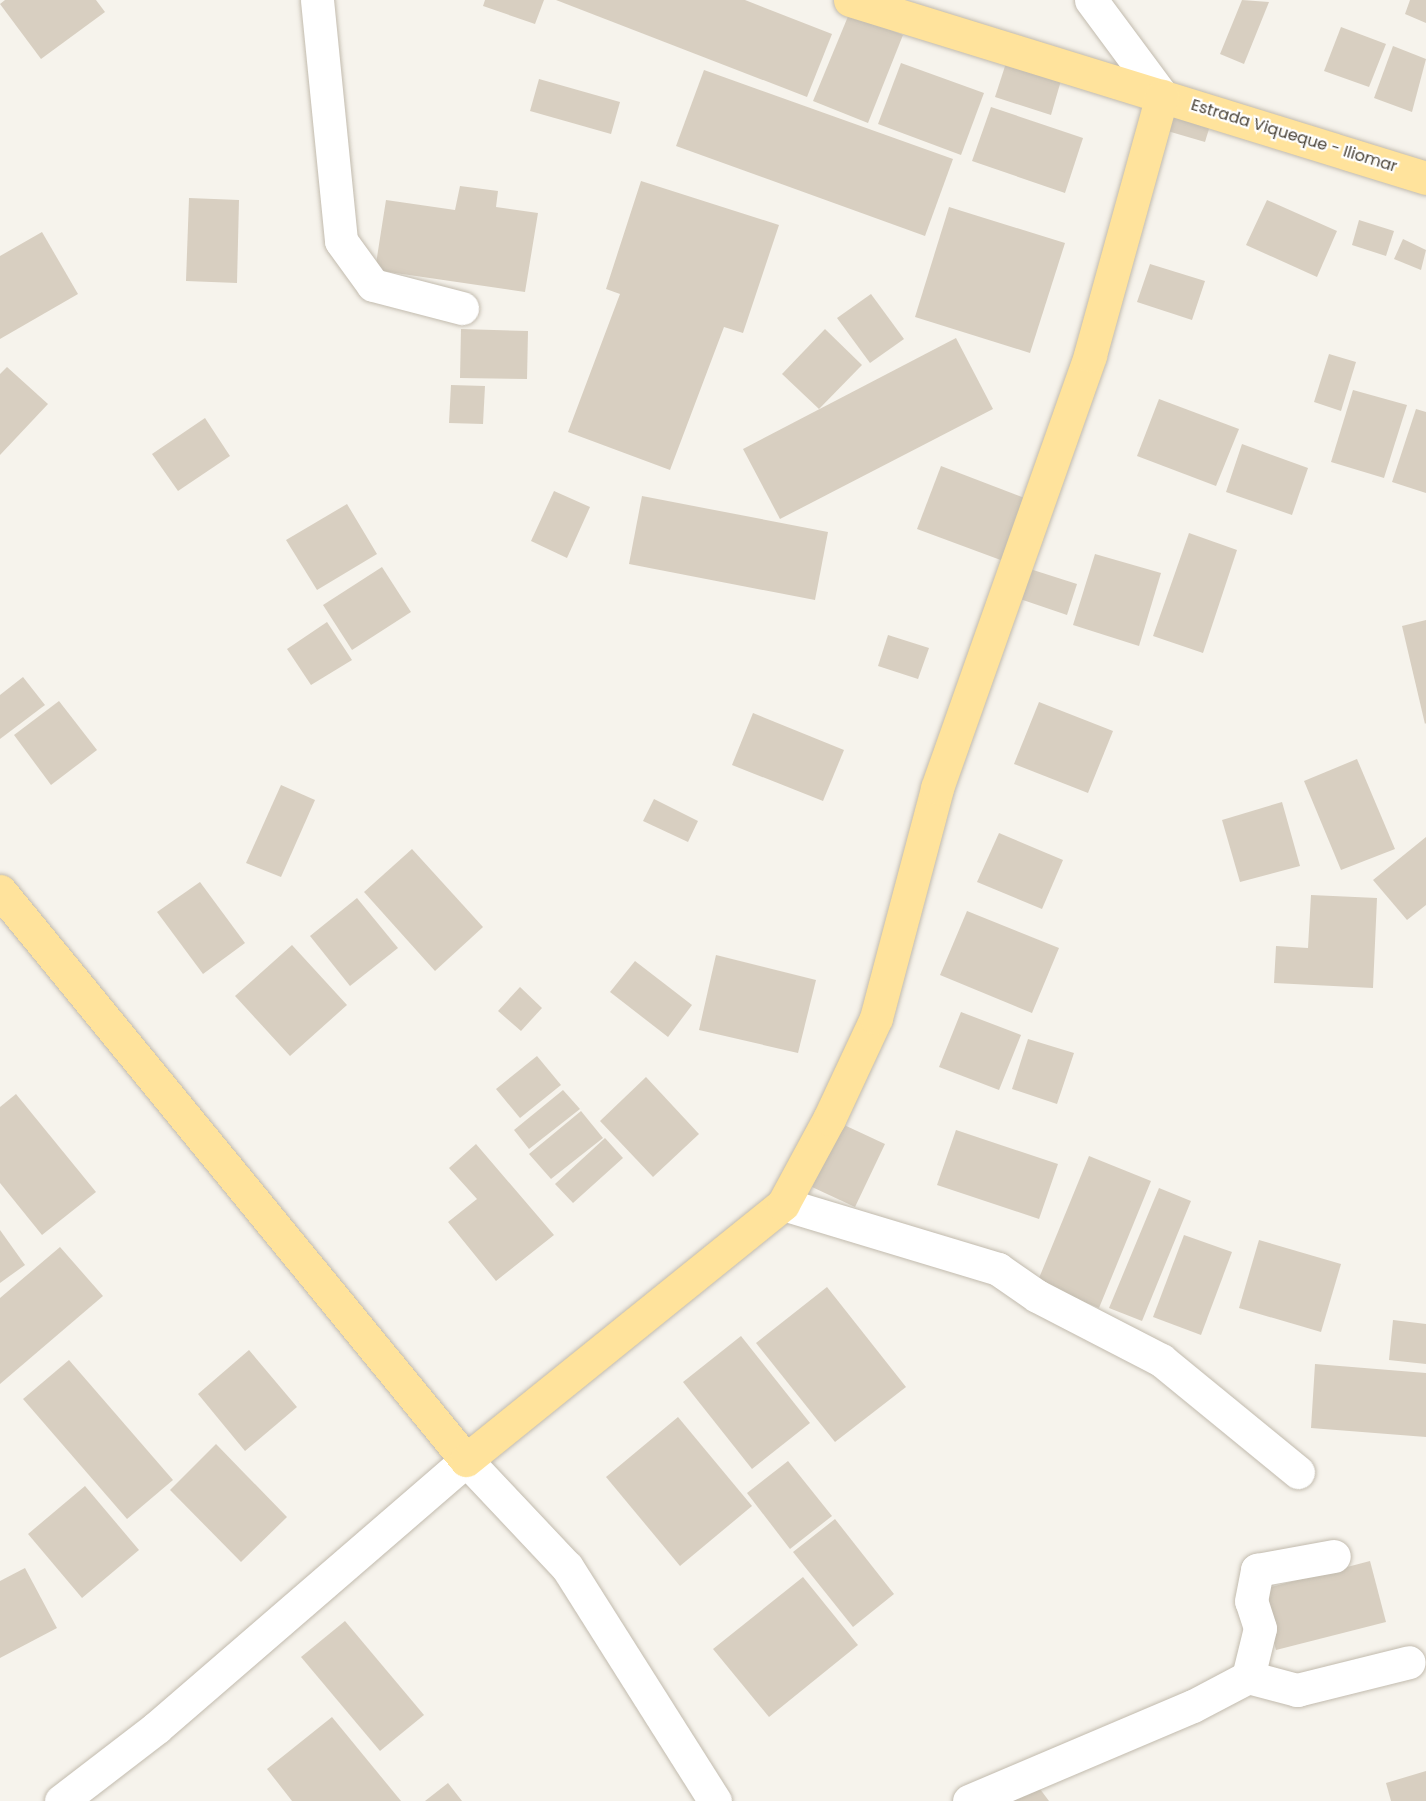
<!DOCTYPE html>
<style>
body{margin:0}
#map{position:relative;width:1426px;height:1801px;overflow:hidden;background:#f6f3ec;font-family:Poppins,sans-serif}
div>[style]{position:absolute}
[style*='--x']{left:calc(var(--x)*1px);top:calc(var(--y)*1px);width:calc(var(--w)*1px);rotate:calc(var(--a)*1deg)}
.building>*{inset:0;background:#d8cfc1}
.roads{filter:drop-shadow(0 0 2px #c2bbae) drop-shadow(0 0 2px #c2bbae)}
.street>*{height:33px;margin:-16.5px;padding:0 16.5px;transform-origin:16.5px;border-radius:16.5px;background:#fff}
.primary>*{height:33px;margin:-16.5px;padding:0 16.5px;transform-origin:16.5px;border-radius:16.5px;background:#ffe39c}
span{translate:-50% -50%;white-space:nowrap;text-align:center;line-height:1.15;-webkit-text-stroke:4.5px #fff;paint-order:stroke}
.street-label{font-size:16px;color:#4b4439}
</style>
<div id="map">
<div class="building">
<div style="clip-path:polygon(5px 0,96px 0,105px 12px,41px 59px,0 4px)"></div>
<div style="clip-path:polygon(485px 0,544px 0,535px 24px,483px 6px)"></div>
<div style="clip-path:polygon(556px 0,745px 0,832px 34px,807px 97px)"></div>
<div style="clip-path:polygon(1242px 0,1269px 2px,1244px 64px,1220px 54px)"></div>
<div style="clip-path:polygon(1410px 0,1426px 0,1426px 23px,1405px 14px)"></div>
<div style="clip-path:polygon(849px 14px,903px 35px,868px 123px,813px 101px)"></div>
<div style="clip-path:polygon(1341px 27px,1386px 44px,1369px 87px,1324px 71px)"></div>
<div style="clip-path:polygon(1393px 46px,1426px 59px,1412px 112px,1374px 98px)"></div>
<div style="clip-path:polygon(1007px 60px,1062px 77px,1051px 115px,995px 97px)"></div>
<div style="clip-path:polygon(901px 63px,984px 93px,961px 155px,878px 124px)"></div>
<div style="clip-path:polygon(704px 70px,953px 159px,925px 236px,676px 146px)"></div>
<div style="clip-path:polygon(539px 79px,620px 102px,611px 134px,530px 111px)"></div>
<div style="clip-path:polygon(991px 107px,1083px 138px,1065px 193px,972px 161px)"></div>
<div style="clip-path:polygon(1172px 107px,1212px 119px,1205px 142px,1164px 130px)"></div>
<div style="clip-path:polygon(641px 181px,779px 225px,743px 333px,724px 327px,670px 470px,568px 432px,620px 294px,606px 289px)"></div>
<div style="clip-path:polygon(460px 186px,498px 191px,496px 207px,538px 213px,525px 292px,375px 270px,386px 200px,455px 210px)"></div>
<div style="clip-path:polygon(189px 198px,239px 200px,237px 283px,186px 281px)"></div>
<div style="clip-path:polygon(1267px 200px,1337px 231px,1317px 277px,1246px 245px)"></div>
<div style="clip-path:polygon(949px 207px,1065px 243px,1030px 353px,915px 317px)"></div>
<div style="clip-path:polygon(1359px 220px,1394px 231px,1386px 256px,1352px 245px)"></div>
<div style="clip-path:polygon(42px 232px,78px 294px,0 339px,0 256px)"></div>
<div style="clip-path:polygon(1403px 239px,1426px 250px,1421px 270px,1394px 259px)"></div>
<div style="clip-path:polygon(1150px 264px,1205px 281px,1192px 320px,1137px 302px)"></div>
<div style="clip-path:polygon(871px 294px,904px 339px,870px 363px,837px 318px)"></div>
<div style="clip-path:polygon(461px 329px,528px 331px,527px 379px,460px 378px)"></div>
<div style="clip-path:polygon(825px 329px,862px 365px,819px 409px,782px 374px)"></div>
<div style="clip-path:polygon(956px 338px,993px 409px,780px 519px,743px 449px)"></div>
<div style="clip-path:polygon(1329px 354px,1356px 362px,1341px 411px,1314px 402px)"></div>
<div style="clip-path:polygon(7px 367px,48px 404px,0 455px,0 374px)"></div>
<div style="clip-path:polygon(451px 385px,485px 386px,483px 424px,449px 423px)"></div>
<div style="clip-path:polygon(1353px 390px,1407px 405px,1384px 478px,1331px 462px)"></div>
<div style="clip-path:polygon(1159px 399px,1239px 429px,1216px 486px,1137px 456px)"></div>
<div style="clip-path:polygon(1416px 409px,1426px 412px,1426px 493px,1392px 482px)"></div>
<div style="clip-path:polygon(205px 418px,230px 456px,178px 491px,152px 454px)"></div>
<div style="clip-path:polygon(1242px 444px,1308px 468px,1292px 515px,1226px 492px)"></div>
<div style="clip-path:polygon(941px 466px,1030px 500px,1006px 562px,917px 529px)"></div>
<div style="clip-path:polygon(554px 491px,590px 507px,567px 558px,531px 541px)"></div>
<div style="clip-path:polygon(642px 496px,828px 532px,815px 600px,629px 564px)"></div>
<div style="clip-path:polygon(347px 504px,377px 554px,317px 590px,286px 540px)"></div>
<div style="clip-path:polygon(1189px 533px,1237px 550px,1203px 653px,1153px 636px)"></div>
<div style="clip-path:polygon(1095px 554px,1161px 573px,1139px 646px,1073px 625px)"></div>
<div style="clip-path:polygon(382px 567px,411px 612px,352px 650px,323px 605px)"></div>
<div style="clip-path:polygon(1030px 569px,1077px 584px,1067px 615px,1020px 599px)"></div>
<div style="clip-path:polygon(1426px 620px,1426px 723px,1425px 724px,1402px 626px)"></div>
<div style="clip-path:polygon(327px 622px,352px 660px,311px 685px,287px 649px)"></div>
<div style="clip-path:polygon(888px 635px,929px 648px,918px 679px,878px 666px)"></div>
<div style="clip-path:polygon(23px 677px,45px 705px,0 739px,0 695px)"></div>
<div style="clip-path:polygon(59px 701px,97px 750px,51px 785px,14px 735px)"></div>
<div style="clip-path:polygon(1039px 702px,1113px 731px,1088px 793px,1014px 764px)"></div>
<div style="clip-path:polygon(753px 713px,844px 750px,823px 801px,732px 765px)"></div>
<div style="clip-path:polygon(1357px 759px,1395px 849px,1341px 870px,1304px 781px)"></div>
<div style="clip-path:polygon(281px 785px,315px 800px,281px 877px,246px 863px)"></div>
<div style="clip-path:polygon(654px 799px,698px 821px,688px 842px,643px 821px)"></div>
<div style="clip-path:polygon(1282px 802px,1300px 866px,1240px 882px,1222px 820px)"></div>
<div style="clip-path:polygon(999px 833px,1063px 860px,1042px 909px,977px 882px)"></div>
<div style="clip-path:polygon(1426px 837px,1426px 905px,1407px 920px,1373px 880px)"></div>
<div style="clip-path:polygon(412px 849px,483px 927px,435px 971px,364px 892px)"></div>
<div style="clip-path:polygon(200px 882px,245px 943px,203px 974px,157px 912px)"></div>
<div style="clip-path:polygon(1311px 895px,1377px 898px,1373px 988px,1274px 983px,1276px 946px,1308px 948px)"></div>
<div style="clip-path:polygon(357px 898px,398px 948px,350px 986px,310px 936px)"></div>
<div style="clip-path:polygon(967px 911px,1059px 948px,1032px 1013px,940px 975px)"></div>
<div style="clip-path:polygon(292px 945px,347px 1005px,290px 1056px,235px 996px)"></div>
<div style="clip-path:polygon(716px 955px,816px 980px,798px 1053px,699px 1030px)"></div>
<div style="clip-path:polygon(635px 961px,692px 1005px,668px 1037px,610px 992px)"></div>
<div style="clip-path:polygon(520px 987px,542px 1008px,521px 1031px,498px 1011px)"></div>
<div style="clip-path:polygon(961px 1012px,1021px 1035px,999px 1090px,939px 1067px)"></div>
<div style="clip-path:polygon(1028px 1039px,1074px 1053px,1057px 1104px,1012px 1089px)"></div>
<div style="clip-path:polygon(537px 1056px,561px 1085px,520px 1118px,496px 1089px)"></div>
<div style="clip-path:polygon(646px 1077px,699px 1134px,653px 1177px,600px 1121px)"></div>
<div style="clip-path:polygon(563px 1090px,580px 1109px,529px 1149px,514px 1130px)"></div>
<div style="clip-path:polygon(16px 1094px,96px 1192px,42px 1235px,0 1183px,0 1107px)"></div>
<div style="clip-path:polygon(581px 1111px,603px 1138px,551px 1179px,529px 1154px)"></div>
<div style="clip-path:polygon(842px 1124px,885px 1144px,855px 1207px,812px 1187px)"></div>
<div style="clip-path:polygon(956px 1130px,1058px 1164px,1039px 1219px,937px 1185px)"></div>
<div style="clip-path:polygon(605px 1138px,623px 1158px,573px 1203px,555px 1184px)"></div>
<div style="clip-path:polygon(476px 1144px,554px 1235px,496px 1281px,448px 1222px,477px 1199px,449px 1168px)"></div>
<div style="clip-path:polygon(1089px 1156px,1151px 1181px,1099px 1308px,1037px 1283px)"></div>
<div style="clip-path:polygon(1159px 1188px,1191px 1201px,1142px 1321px,1109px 1308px)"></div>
<div style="clip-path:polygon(0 1230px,25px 1265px,0 1283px)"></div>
<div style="clip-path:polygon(1184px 1235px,1232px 1252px,1201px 1335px,1153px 1317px)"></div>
<div style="clip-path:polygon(1259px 1240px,1341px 1264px,1321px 1332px,1239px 1308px)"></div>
<div style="clip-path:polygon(60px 1247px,103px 1296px,0 1384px,0 1298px)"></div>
<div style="clip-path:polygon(827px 1287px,906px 1387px,835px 1442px,756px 1343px)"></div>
<div style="clip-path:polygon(1393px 1320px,1426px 1324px,1426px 1364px,1389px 1360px)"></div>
<div style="clip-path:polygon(741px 1336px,810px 1423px,752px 1469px,683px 1382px)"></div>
<div style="clip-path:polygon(249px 1350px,297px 1407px,245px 1451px,198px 1394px)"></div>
<div style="clip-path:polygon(69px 1360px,173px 1480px,127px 1519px,23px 1399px)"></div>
<div style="clip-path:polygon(1315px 1364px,1426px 1373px,1426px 1437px,1311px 1428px)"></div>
<div style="clip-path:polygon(678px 1417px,752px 1506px,680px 1566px,606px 1477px)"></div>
<div style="clip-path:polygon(216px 1444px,287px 1517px,241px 1562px,170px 1490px)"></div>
<div style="clip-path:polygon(788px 1461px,832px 1516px,790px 1549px,747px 1493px)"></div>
<div style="clip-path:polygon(85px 1486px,139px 1550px,82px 1598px,28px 1534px)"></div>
<div style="clip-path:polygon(835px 1519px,894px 1594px,853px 1627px,793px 1552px)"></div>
<div style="clip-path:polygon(1370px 1561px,1386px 1622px,1276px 1650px,1260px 1590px)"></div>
<div style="clip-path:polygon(25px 1568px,57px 1628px,0 1658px,0 1581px)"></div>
<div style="clip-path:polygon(803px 1577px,858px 1645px,769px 1717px,713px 1649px)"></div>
<div style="clip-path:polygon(345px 1621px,424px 1715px,380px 1751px,301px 1657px)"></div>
<div style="clip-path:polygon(332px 1717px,401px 1801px,292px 1801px,267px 1769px)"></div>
<div style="clip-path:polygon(1426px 1771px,1426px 1801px,1391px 1801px,1386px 1783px)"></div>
<div style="clip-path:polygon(1034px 1781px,1049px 1801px,1007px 1801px)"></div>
<div style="clip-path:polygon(448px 1783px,462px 1801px,425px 1801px)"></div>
</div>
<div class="roads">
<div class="street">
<div style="--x:317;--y:0;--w:242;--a:84.3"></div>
<div style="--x:341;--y:241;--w:54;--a:54"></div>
<div style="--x:373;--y:285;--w:92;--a:14.5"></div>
<div style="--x:1091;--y:0;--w:119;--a:53.5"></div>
<div style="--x:783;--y:1204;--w:225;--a:16.8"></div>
<div style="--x:998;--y:1269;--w:47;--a:34.7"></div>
<div style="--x:1037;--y:1296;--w:140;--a:27.3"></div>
<div style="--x:1161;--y:1360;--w:177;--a:39.3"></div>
<div style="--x:1248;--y:1677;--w:51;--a:14.9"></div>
<div style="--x:1297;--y:1690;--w:115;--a:-14"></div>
<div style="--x:61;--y:1801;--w:120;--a:-37.5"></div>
<div style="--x:156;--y:1728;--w:410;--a:-40.8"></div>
<div style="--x:466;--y:1460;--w:147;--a:46.7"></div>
<div style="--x:567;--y:1567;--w:277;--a:57.7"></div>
<div style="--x:969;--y:1801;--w:243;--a:-23"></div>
<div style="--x:1193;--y:1706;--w:62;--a:-27.8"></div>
<div style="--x:1248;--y:1677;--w:50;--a:-76.2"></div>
<div style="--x:1260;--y:1628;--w:28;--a:-108"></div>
<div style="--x:1251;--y:1601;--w:32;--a:-79"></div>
<div style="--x:1257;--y:1570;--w:78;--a:-10.3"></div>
</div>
<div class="primary">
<div style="--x:850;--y:0;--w:603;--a:17.17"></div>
<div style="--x:0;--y:891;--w:735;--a:50.68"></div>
<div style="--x:466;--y:1460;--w:407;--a:-38.9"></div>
<div style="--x:783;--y:1204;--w:97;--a:-61.6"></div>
<div style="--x:829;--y:1119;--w:111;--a:-65"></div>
<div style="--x:876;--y:1018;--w:238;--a:-75.1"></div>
<div style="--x:937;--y:788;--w:459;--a:-70.5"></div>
<div style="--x:1090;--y:355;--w:269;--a:-74.5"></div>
</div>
</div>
<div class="street-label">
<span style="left:1294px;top:136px;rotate:17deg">Estrada Viqueque - Iliomar</span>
</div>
</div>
